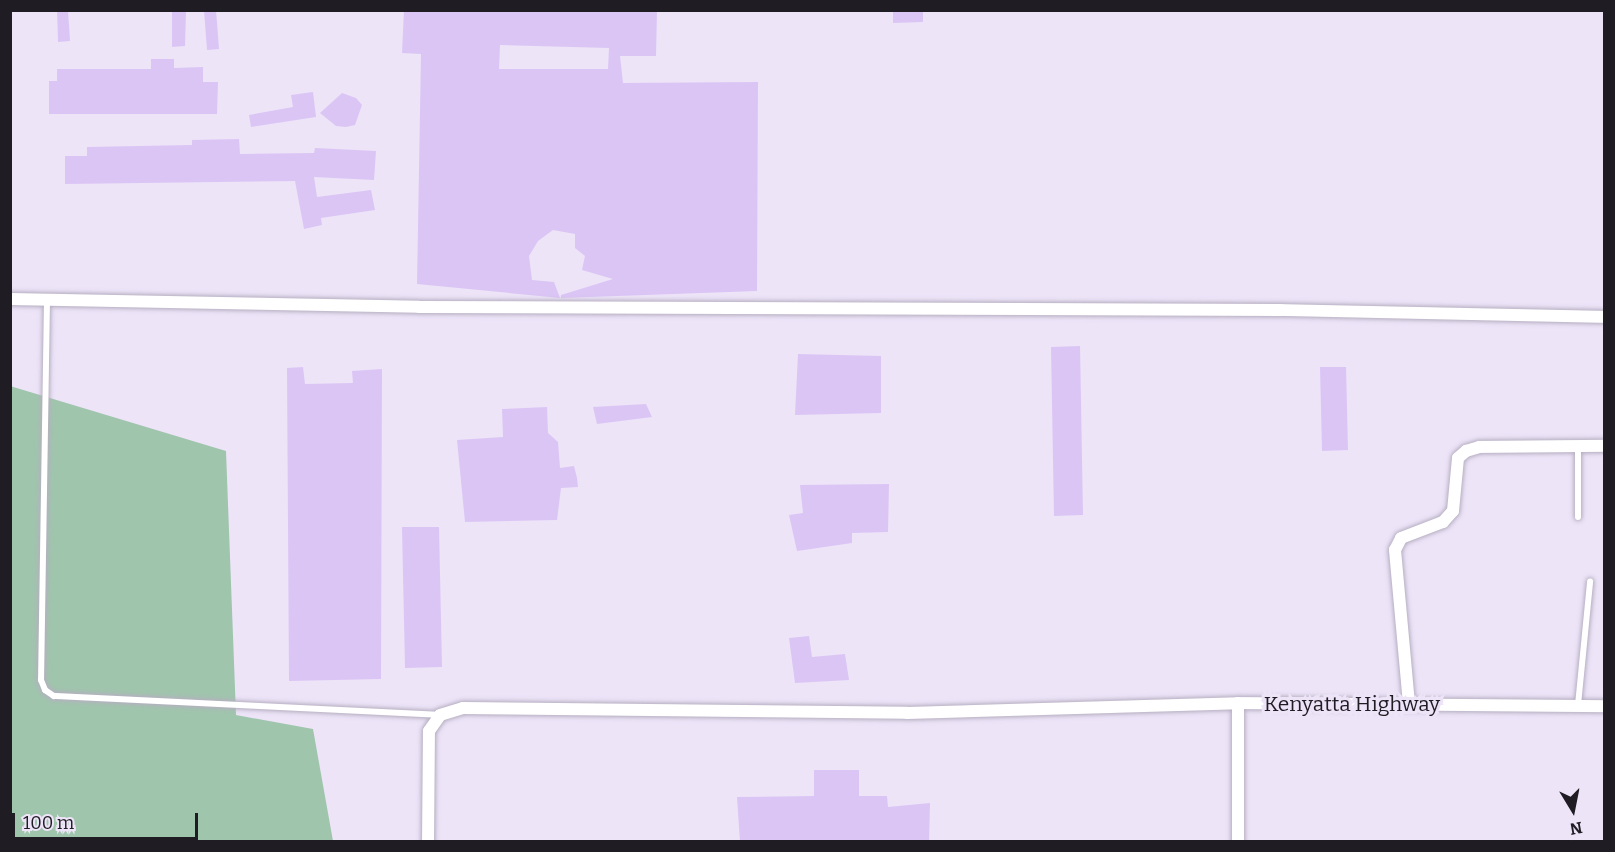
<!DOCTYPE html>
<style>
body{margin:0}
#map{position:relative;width:1615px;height:852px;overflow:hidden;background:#ede4f8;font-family:Bitter,serif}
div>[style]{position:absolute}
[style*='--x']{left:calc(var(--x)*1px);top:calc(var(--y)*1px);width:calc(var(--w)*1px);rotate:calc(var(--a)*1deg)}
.green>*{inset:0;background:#a0c5ad}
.building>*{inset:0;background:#dbc5f5}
.roads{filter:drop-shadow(0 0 2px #b6aec1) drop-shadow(0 0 2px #b6aec1)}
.service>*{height:6px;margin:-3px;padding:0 3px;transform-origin:3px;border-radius:3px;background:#fff}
.minor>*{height:12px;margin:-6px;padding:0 6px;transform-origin:6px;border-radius:6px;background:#fff}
span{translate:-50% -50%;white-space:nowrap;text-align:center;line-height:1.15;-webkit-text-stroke:6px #ede4f8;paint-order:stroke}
.street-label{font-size:21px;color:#201c24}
.frame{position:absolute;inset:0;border:12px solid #201c24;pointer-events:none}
.north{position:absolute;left:1543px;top:780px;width:60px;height:60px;-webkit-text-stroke:4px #ede4f8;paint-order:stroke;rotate:170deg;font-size:16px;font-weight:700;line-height:24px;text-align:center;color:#201c24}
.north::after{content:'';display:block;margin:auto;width:21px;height:27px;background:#201c24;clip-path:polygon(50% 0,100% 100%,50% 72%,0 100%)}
.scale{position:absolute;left:12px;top:813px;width:186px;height:27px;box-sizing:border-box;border:3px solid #201c24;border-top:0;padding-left:8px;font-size:18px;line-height:21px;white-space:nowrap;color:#201c24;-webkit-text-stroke:4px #ede4f8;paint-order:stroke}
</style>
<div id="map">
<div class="green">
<div style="clip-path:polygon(10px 386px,226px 451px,236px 715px,313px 729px,333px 841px,11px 841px)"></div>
</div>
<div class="building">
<div style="clip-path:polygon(57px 10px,68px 10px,70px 41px,58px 42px)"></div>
<div style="clip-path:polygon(172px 10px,186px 10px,185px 46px,172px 47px)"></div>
<div style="clip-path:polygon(204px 10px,216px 10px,219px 49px,207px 50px)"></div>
<div style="clip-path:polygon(evenodd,404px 10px,657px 10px,656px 56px,620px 56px,623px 83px,758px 82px,757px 291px,561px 298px,561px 295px,613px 279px,582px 270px,585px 256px,575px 248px,575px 234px,553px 230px,538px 241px,529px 256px,532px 280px,554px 282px,560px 298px,417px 284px,421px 54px,402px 53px,404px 10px,500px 45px,609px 48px,608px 69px,499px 69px,500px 45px)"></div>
<div style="clip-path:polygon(893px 10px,923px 10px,923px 22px,893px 23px)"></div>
<div style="clip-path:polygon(151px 59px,174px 59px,174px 68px,203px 67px,203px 82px,218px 82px,217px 114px,49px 114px,49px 81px,57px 81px,57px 69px,151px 69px)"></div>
<div style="clip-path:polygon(313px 92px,316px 117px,251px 127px,249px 115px,293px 107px,291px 95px)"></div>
<div style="clip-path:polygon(342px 93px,356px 98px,362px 105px,355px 125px,346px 127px,336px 126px,320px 113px)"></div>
<div style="clip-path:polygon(239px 139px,240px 154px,314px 153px,315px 148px,376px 151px,374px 180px,314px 177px,317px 197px,371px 190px,375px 210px,321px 218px,322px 225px,304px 229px,295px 181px,65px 184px,65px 156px,87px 156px,87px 147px,192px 145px,192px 140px)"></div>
<div style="clip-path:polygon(1080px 346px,1083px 515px,1054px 516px,1051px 347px)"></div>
<div style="clip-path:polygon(798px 354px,881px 356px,881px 413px,795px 415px)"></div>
<div style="clip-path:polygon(303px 367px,305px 384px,353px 383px,352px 371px,382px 369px,381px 679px,289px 681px,287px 368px)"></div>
<div style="clip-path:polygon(1320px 367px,1346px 367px,1348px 450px,1322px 451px)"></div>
<div style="clip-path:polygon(646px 404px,652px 417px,597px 424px,593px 407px)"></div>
<div style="clip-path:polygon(547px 407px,548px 433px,558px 442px,560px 468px,574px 466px,577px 478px,578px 487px,561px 488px,557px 520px,465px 522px,457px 440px,503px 437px,502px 409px)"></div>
<div style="clip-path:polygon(889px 484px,888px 532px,852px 533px,852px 543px,797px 551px,789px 515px,803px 513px,800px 485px)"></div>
<div style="clip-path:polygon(402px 527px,439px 527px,442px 667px,405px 668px)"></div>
<div style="clip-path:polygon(809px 636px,812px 657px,845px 654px,849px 680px,795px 683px,789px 638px)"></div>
<div style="clip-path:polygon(814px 770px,859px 770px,859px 796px,887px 796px,888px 807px,930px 803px,929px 842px,740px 842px,737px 797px,814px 796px)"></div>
</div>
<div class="roads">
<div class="service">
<div style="--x:47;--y:300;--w:380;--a:90.9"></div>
<div style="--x:41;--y:680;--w:11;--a:68"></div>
<div style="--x:45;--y:690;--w:11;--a:34"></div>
<div style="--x:54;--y:696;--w:386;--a:2.8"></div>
<div style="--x:1578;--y:446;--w:71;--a:90"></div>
<div style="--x:1578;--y:705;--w:124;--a:-84.4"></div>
</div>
<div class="minor">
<div style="--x:10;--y:299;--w:409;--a:1.1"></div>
<div style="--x:419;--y:307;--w:862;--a:0.2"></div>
<div style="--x:1281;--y:310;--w:323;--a:1.2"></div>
<div style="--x:1409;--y:704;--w:155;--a:-95.2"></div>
<div style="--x:1395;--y:550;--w:13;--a:-63"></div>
<div style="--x:1401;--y:538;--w:45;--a:-20.9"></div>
<div style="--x:1443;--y:522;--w:15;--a:-48"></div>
<div style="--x:1453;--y:511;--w:53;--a:-84.6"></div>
<div style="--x:1458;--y:458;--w:11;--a:-41"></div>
<div style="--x:1466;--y:451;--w:14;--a:-17"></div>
<div style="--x:1479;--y:447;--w:125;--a:-0.5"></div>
<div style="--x:428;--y:842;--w:111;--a:-89.5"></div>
<div style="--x:429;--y:731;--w:19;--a:-55"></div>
<div style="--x:440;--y:715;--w:24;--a:-17"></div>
<div style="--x:463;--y:708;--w:444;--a:0.6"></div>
<div style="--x:907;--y:713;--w:331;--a:-1.7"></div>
<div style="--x:1238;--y:842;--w:139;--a:-90"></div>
<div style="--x:1238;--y:703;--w:366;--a:0.5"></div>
</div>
</div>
<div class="street-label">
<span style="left:1352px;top:704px">Kenyatta Highway</span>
</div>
<div class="frame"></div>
<div class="north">N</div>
<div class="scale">100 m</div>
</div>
